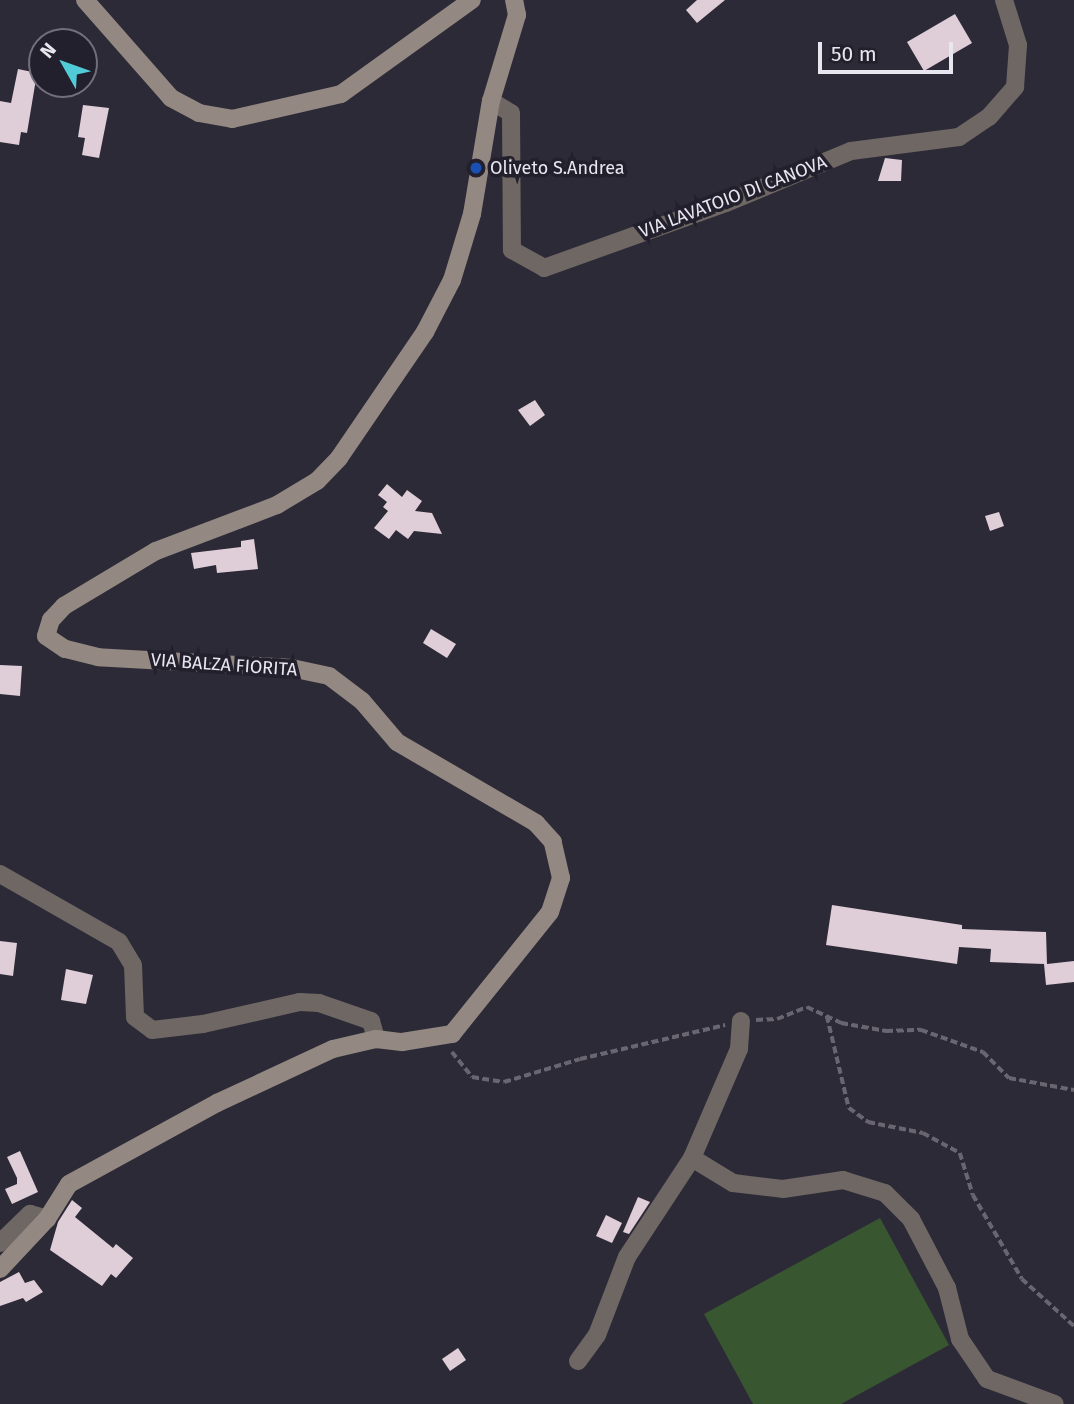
<!DOCTYPE html>
<style>
body{margin:0}
#map{position:relative;width:1074px;height:1404px;overflow:hidden;background:#2d2a37;font-family:"Fira Sans",sans-serif}
div>[style]{position:absolute}
[style*='--x']{left:calc(var(--x)*1px);top:calc(var(--y)*1px);width:calc(var(--w)*1px);rotate:calc(var(--a)*1deg)}
.green>*{inset:0;background:#385731}
.building>*{inset:0;background:#dfcdd7}
.path>*{height:3.5px;margin-top:-1.75px;transform-origin:0;background:repeating-linear-gradient(90deg,#696672 0 7px,transparent 0 10.5px)}
.street>*{height:18px;margin:-9px;padding:0 9px;transform-origin:9px;border-radius:9px;background:#6e6763}
.secondary>*{height:18px;margin:-9px;padding:0 9px;transform-origin:9px;border-radius:9px;background:#938982}
.dots>*{width:19px;height:19px;translate:-50% -50%;box-sizing:border-box;border:4px solid #23202d;border-radius:50%}
span{translate:-50% -50%;white-space:nowrap;text-align:center;line-height:1.15;-webkit-text-stroke:7px #23202d;paint-order:stroke}
.poi-label{font-size:18px;color:#e8e6ef}
.left{translate:0 -50%;text-align:left}
.street-label{font-size:18px;color:#e8e6ef}
.north{position:absolute;left:28px;top:28px;width:70px;height:70px;box-sizing:border-box;background:#23202d;border:2px solid #726f7b;border-radius:50%;rotate:310deg;font-size:19px;font-weight:700;line-height:28px;text-align:center;color:#e8e6ef}
.north::after{content:'';display:block;margin:auto;width:24px;height:32px;background:#52cbd9;clip-path:polygon(50% 0,100% 100%,50% 72%,0 100%)}
.scale{position:absolute;left:818px;top:42px;width:135px;height:32px;box-sizing:border-box;border:4px solid #e8e6ef;border-top:0;padding-left:9px;font-size:21px;line-height:24px;white-space:nowrap;color:#e8e6ef;-webkit-text-stroke:5px #23202d;paint-order:stroke}
</style>
<div id="map">
<div class="green">
<div style="clip-path:polygon(880px 1218px,949px 1345px,841px 1404px,753px 1404px,704px 1314px)"></div>
</div>
<div class="building">
<div style="clip-path:polygon(697px 0,725px 0,697px 23px,686px 10px)"></div>
<div style="clip-path:polygon(955px 14px,972px 43px,924px 71px,907px 42px)"></div>
<div style="clip-path:polygon(18px 69px,37px 73px,27px 133px,21px 132px,19px 145px,0 142px,0 101px,11px 103px)"></div>
<div style="clip-path:polygon(83px 105px,109px 108px,99px 158px,82px 155px,85px 138px,78px 137px)"></div>
<div style="clip-path:polygon(885px 158px,902px 160px,901px 181px,878px 181px)"></div>
<div style="clip-path:polygon(535px 400px,545px 415px,530px 426px,518px 410px)"></div>
<div style="clip-path:polygon(387px 484px,402px 497px,407px 490px,422px 501px,415px 511px,432px 513px,442px 534px,414px 531px,408px 539px,396px 530px,389px 539px,374px 528px,388px 511px,383px 507px,387px 502px,378px 495px)"></div>
<div style="clip-path:polygon(999px 512px,1004px 526px,990px 531px,985px 516px)"></div>
<div style="clip-path:polygon(254px 539px,258px 569px,217px 573px,216px 565px,194px 569px,191px 553px,241px 547px,241px 541px)"></div>
<div style="clip-path:polygon(431px 629px,456px 644px,447px 658px,423px 643px)"></div>
<div style="clip-path:polygon(0 665px,22px 666px,20px 696px,0 694px)"></div>
<div style="clip-path:polygon(832px 905px,962px 925px,962px 929px,1046px 932px,1047px 964px,1074px 961px,1074px 982px,1046px 985px,1044px 964px,990px 962px,991px 949px,959px 947px,957px 964px,826px 945px)"></div>
<div style="clip-path:polygon(0 941px,17px 943px,13px 976px,0 974px)"></div>
<div style="clip-path:polygon(66px 969px,93px 975px,86px 1004px,61px 1000px)"></div>
<div style="clip-path:polygon(20px 1151px,38px 1192px,12px 1204px,5px 1189px,17px 1184px,17px 1178px,7px 1157px)"></div>
<div style="clip-path:polygon(638px 1197px,650px 1202px,629px 1234px,623px 1232px)"></div>
<div style="clip-path:polygon(72px 1200px,82px 1208px,75px 1217px,113px 1248px,116px 1244px,133px 1258px,116px 1278px,111px 1274px,102px 1286px,50px 1250px,58px 1222px)"></div>
<div style="clip-path:polygon(606px 1215px,622px 1223px,612px 1243px,596px 1236px)"></div>
<div style="clip-path:polygon(19px 1272px,25px 1283px,34px 1280px,43px 1292px,26px 1302px,23px 1298px,0 1306px,0 1282px)"></div>
<div style="clip-path:polygon(458px 1348px,466px 1360px,450px 1371px,442px 1359px)"></div>
</div>
<div class="path">
<div style="--x:827;--y:1016;--w:95;--a:76.6"></div>
<div style="--x:849;--y:1108;--w:24;--a:36"></div>
<div style="--x:868;--y:1122;--w:56;--a:11.3"></div>
<div style="--x:923;--y:1133;--w:42;--a:28.4"></div>
<div style="--x:960;--y:1153;--w:44;--a:72.8"></div>
<div style="--x:973;--y:1195;--w:97;--a:59.7"></div>
<div style="--x:1022;--y:1279;--w:70;--a:42.1"></div>
<div style="--x:756;--y:1020;--w:21;--a:-3"></div>
<div style="--x:777;--y:1019;--w:32;--a:-22"></div>
<div style="--x:807;--y:1007;--w:38;--a:25"></div>
<div style="--x:841;--y:1023;--w:46;--a:10.1"></div>
<div style="--x:886;--y:1031;--w:35;--a:-2"></div>
<div style="--x:921;--y:1030;--w:66;--a:19.5"></div>
<div style="--x:983;--y:1052;--w:37;--a:45"></div>
<div style="--x:1009;--y:1078;--w:66;--a:10.5"></div>
<div style="--x:452;--y:1052;--w:32;--a:51"></div>
<div style="--x:472;--y:1077;--w:32;--a:9"></div>
<div style="--x:504;--y:1082;--w:79;--a:-16.8"></div>
<div style="--x:580;--y:1059;--w:149;--a:-13.2"></div>
</div>
<div class="street">
<div style="--x:491;--y:101;--w:23;--a:31"></div>
<div style="--x:511;--y:113;--w:137;--a:89.6"></div>
<div style="--x:512;--y:250;--w:37;--a:29"></div>
<div style="--x:544;--y:268;--w:193;--a:-19.7"></div>
<div style="--x:726;--y:203;--w:135;--a:-22.6"></div>
<div style="--x:851;--y:151;--w:109;--a:-7.4"></div>
<div style="--x:959;--y:137;--w:36;--a:-34"></div>
<div style="--x:989;--y:117;--w:40;--a:-49"></div>
<div style="--x:1015;--y:87;--w:42;--a:-85.9"></div>
<div style="--x:1018;--y:45;--w:47;--a:-107.3"></div>
<div style="--x:0;--y:874;--w:137;--a:29.7"></div>
<div style="--x:119;--y:942;--w:27;--a:59"></div>
<div style="--x:133;--y:965;--w:52;--a:87.8"></div>
<div style="--x:135;--y:1017;--w:21;--a:37"></div>
<div style="--x:152;--y:1030;--w:51;--a:-6.7"></div>
<div style="--x:203;--y:1024;--w:99;--a:-12.8"></div>
<div style="--x:300;--y:1002;--w:19;--a:3"></div>
<div style="--x:319;--y:1003;--w:55;--a:19.1"></div>
<div style="--x:371;--y:1021;--w:19;--a:74"></div>
<div style="--x:692;--y:1158;--w:48;--a:31.4"></div>
<div style="--x:733;--y:1183;--w:50;--a:6.8"></div>
<div style="--x:783;--y:1189;--w:61;--a:-8.5"></div>
<div style="--x:843;--y:1180;--w:44;--a:17.2"></div>
<div style="--x:885;--y:1193;--w:37;--a:45"></div>
<div style="--x:911;--y:1219;--w:78;--a:62.4"></div>
<div style="--x:947;--y:1288;--w:53;--a:75.7"></div>
<div style="--x:960;--y:1339;--w:48;--a:56"></div>
<div style="--x:987;--y:1379;--w:72;--a:20.2"></div>
<div style="--x:0;--y:1243;--w:42;--a:-44"></div>
<div style="--x:30;--y:1214;--w:18;--a:16"></div>
<div style="--x:578;--y:1361;--w:32;--a:-54"></div>
<div style="--x:597;--y:1335;--w:84;--a:-69"></div>
<div style="--x:627;--y:1257;--w:118;--a:-56.7"></div>
<div style="--x:692;--y:1158;--w:119;--a:-66.7"></div>
<div style="--x:739;--y:1049;--w:28;--a:-86"></div>
</div>
<div class="secondary">
<div style="--x:85;--y:0;--w:130;--a:48.7"></div>
<div style="--x:171;--y:98;--w:32;--a:28"></div>
<div style="--x:199;--y:113;--w:34;--a:10"></div>
<div style="--x:232;--y:119;--w:112;--a:-12.9"></div>
<div style="--x:341;--y:94;--w:161;--a:-35.7"></div>
<div style="--x:0;--y:1269;--w:69;--a:-46.8"></div>
<div style="--x:47;--y:1219;--w:41;--a:-57.8"></div>
<div style="--x:69;--y:1184;--w:169;--a:-28.7"></div>
<div style="--x:217;--y:1103;--w:128;--a:-25"></div>
<div style="--x:333;--y:1049;--w:44;--a:-13.1"></div>
<div style="--x:376;--y:1039;--w:26;--a:7"></div>
<div style="--x:402;--y:1042;--w:51;--a:-9.1"></div>
<div style="--x:452;--y:1034;--w:156;--a:-51.2"></div>
<div style="--x:550;--y:912;--w:36;--a:-72"></div>
<div style="--x:561;--y:878;--w:37;--a:-103"></div>
<div style="--x:553;--y:842;--w:25;--a:-132"></div>
<div style="--x:536;--y:823;--w:161;--a:-149.8"></div>
<div style="--x:397;--y:742;--w:54;--a:-130.5"></div>
<div style="--x:362;--y:701;--w:41;--a:-142.9"></div>
<div style="--x:329;--y:676;--w:38;--a:-168"></div>
<div style="--x:292;--y:668;--w:194;--a:-176.8"></div>
<div style="--x:98;--y:657;--w:34;--a:-166"></div>
<div style="--x:65;--y:649;--w:23;--a:-146"></div>
<div style="--x:46;--y:636;--w:17;--a:-73"></div>
<div style="--x:51;--y:620;--w:19;--a:-47"></div>
<div style="--x:64;--y:606;--w:107;--a:-30.9"></div>
<div style="--x:156;--y:551;--w:129;--a:-20.8"></div>
<div style="--x:277;--y:505;--w:47;--a:-31"></div>
<div style="--x:317;--y:481;--w:32;--a:-46"></div>
<div style="--x:339;--y:458;--w:153;--a:-55.7"></div>
<div style="--x:425;--y:332;--w:59;--a:-62.6"></div>
<div style="--x:452;--y:280;--w:69;--a:-73.1"></div>
<div style="--x:472;--y:214;--w:115;--a:-80.5"></div>
<div style="--x:491;--y:101;--w:90;--a:-73.2"></div>
<div style="--x:517;--y:15;--w:15;--a:-101"></div>
</div>
<div class="dots">
<div style="left:476px;top:168px;background:#1a4fb4"></div>
</div>
<div class="poi-label">
<span class="left" style="left:490px;top:168px">Oliveto S.Andrea</span>
</div>
<div class="street-label">
<span style="left:733px;top:197px;rotate:-21deg">VIA LAVATOIO DI CANOVA</span>
<span style="left:224px;top:665px;rotate:4deg">VIA BALZA FIORITA</span>
</div>
<div class="north">N</div>
<div class="scale">50 m</div>
</div>
